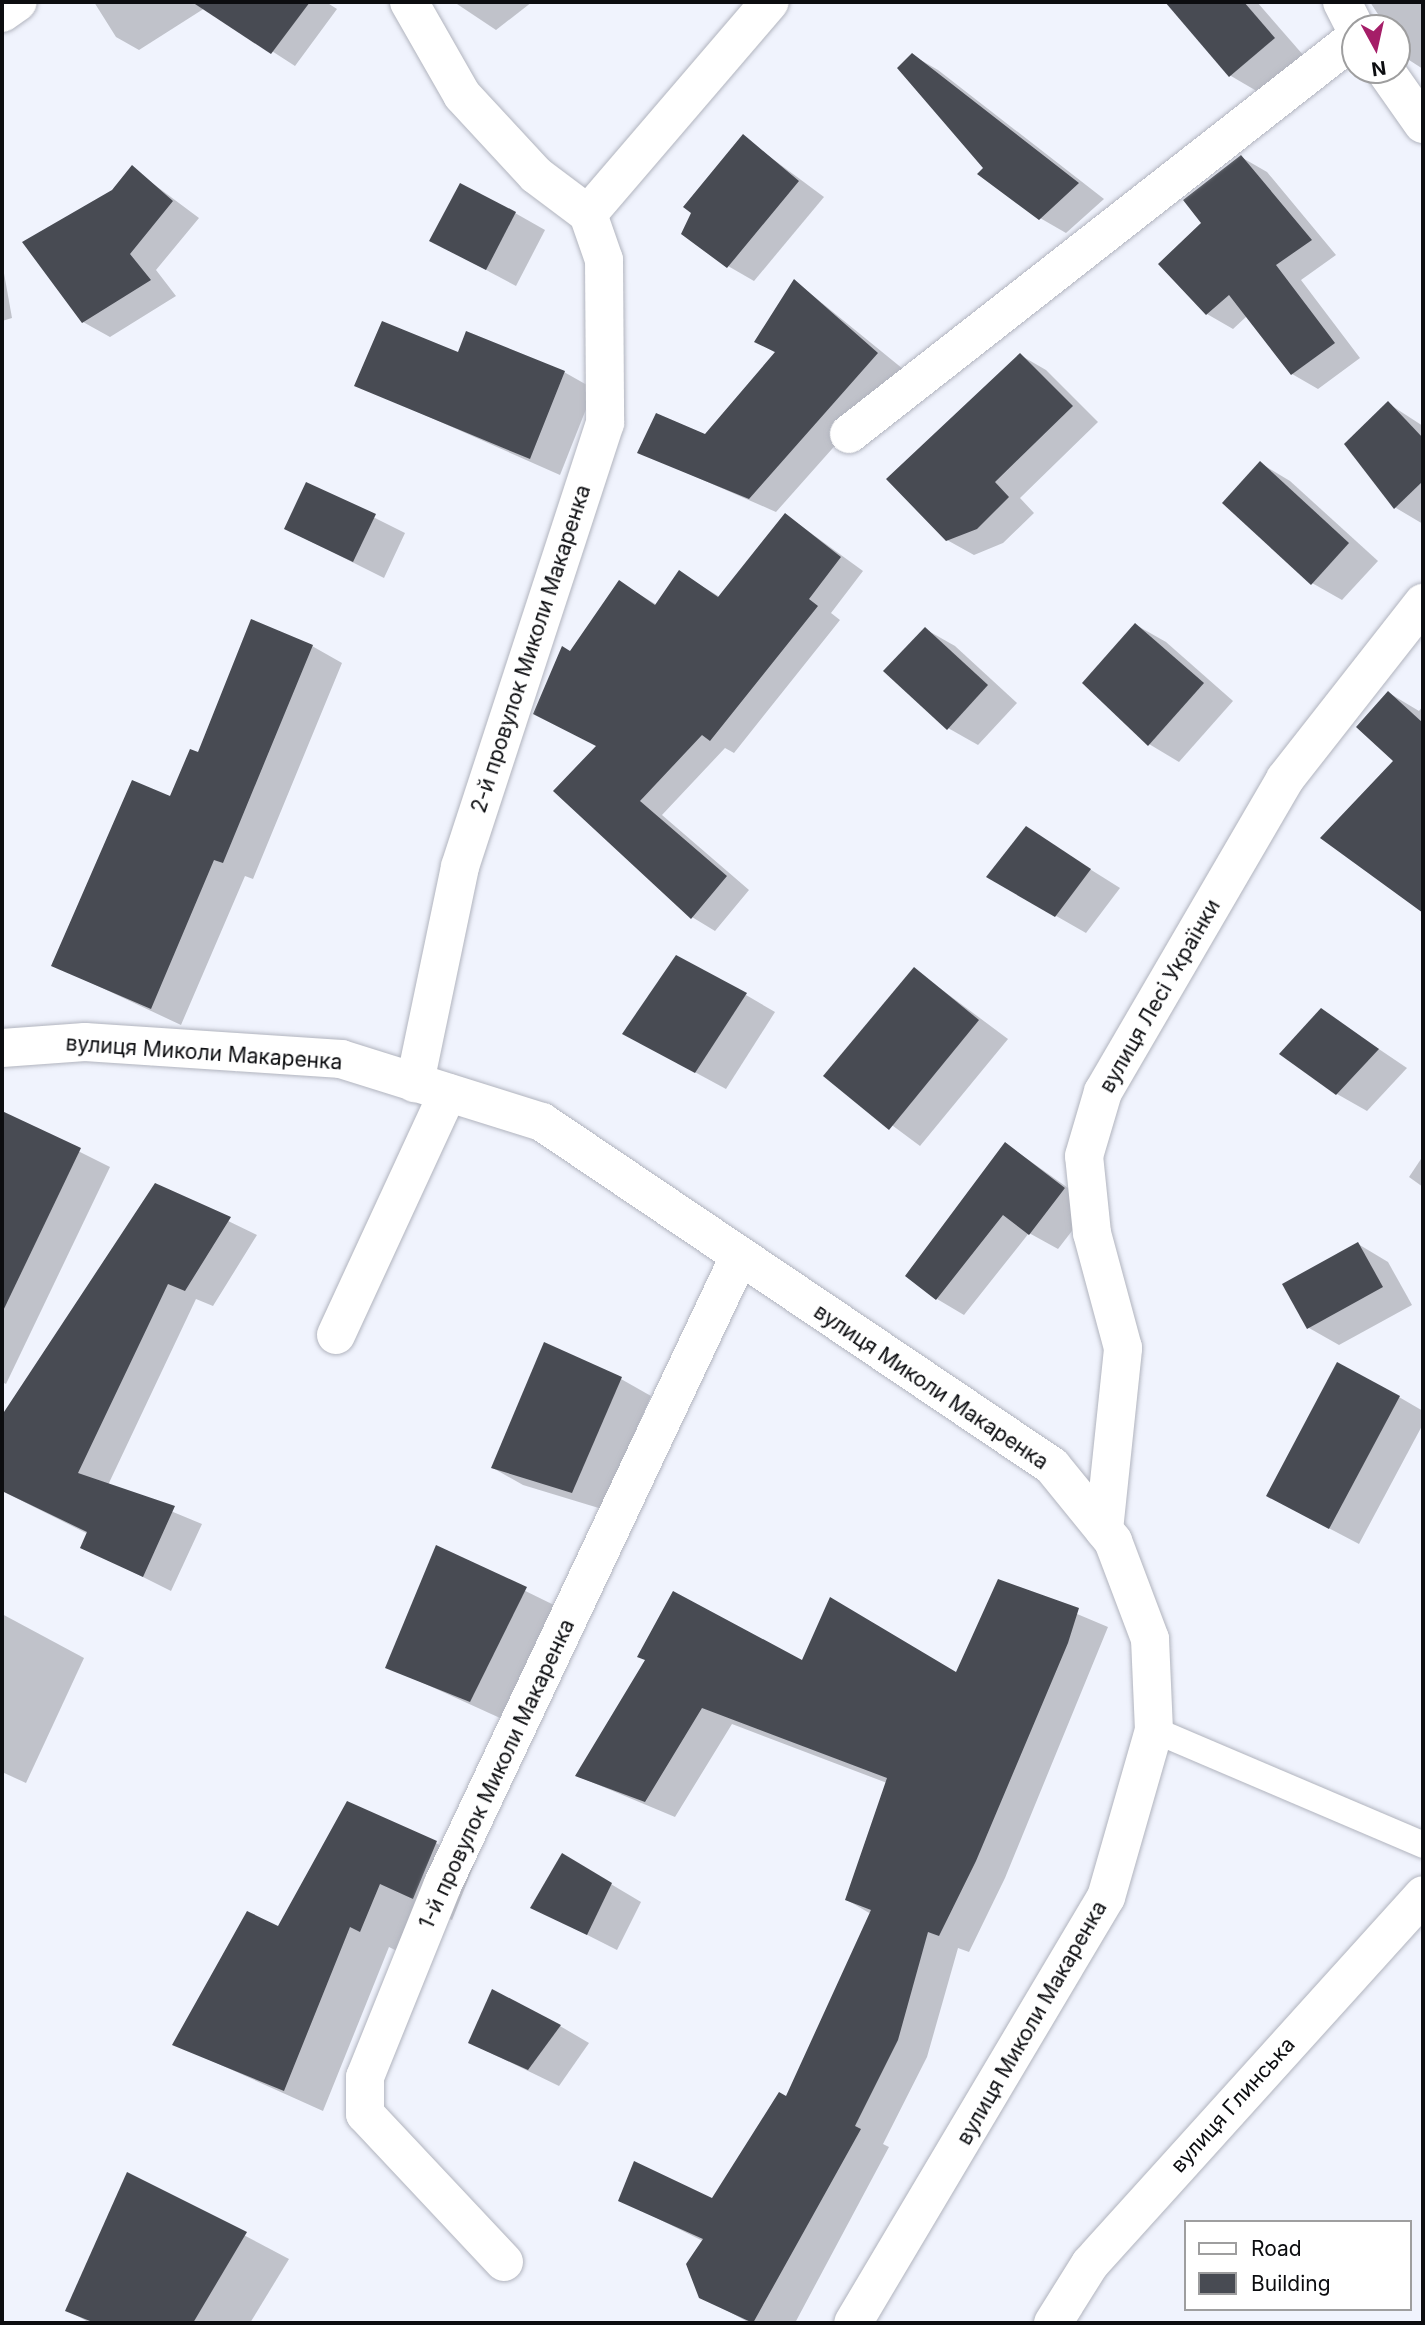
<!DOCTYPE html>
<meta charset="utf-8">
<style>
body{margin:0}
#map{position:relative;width:1425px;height:2325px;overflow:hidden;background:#f0f3fd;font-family:Inter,sans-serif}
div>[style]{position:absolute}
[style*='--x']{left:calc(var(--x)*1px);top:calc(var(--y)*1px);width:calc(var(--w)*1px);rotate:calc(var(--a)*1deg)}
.shadow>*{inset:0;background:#0003}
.building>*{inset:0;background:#484b53}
.roads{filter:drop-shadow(0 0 2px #b1b4be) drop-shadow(0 0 2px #b1b4be)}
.service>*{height:26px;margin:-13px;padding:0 13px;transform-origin:13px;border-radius:13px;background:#fff}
.minor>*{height:38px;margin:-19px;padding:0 19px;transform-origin:19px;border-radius:19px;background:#fff}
.secondary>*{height:38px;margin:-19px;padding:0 19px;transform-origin:19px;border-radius:19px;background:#fff}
span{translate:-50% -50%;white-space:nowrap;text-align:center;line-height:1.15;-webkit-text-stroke:7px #fff;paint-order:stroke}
.street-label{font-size:21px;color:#0c0d10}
.frame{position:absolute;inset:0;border:4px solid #0c0d10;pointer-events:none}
.legend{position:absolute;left:1184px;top:2220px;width:228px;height:91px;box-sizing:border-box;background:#fff;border:2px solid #9e9e9f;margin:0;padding:9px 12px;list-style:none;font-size:21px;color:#0c0d10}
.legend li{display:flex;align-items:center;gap:14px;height:35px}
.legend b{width:35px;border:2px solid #9e9e9f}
.north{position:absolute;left:1341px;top:14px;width:70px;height:70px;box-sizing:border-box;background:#fff;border:2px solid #9e9e9f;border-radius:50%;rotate:172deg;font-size:19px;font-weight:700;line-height:28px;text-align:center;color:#0c0d10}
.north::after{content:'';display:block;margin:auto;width:24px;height:32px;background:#a51e68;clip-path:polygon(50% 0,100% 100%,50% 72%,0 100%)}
</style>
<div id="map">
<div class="shadow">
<div style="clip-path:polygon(94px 2px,326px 2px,337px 9px,295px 66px,205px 8px,139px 50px,116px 37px)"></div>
<div style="clip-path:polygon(454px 2px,532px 2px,496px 30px)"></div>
<div style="clip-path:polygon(1175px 2px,1257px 2px,1304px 56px,1260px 93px,1231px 76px,1171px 6px)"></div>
<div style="clip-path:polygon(1370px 2px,1423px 2px,1423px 69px,1409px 60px,1397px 42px,1397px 28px,1387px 28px)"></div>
<div style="clip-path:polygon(912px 55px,938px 70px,1104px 199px,1066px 233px,1040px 218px)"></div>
<div style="clip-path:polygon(743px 137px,824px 197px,754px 281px,728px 266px,694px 213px)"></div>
<div style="clip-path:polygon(1241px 157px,1267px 172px,1336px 255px,1301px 280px,1360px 358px,1318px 389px,1292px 374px,1247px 316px,1233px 329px,1207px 314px,1160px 264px,1204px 223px)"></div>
<div style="clip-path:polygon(132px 168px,199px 218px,156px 270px,176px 296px,110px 337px,83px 322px,113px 191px)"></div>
<div style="clip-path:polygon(515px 213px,545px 230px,516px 286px,462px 257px)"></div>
<div style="clip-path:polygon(2px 262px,12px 318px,2px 321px)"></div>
<div style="clip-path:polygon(795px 281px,903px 369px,776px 512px,639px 452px,705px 437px,776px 353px,757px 342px)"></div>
<div style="clip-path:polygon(459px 354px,564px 372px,594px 389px,560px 475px,357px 385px)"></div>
<div style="clip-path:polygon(1020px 355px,1046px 370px,1098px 422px,1020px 498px,1034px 513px,1003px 543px,974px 555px,947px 540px)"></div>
<div style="clip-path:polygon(1389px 404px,1423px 426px,1423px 524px,1396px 508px,1346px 444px)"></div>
<div style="clip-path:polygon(1260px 463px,1290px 481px,1378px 561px,1342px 600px,1312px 583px)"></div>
<div style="clip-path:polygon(307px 484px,405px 533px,384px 578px,286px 529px)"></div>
<div style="clip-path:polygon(786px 515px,863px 571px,831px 613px,840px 620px,734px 753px,725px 748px,662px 815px,749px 890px,715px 931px,692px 917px,597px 746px,535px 713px,562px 649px,571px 653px,619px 582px,657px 605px,680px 573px,720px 597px)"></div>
<div style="clip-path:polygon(1136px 625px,1166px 642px,1233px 701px,1179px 762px,1149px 744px)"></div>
<div style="clip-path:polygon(925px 629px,955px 646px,1017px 703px,978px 745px,948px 728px)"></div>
<div style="clip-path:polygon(312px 646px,342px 663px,253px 879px,245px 876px,181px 1025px,53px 965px,199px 754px)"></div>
<div style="clip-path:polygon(1389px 693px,1419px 711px,1423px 706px,1423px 910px)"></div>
<div style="clip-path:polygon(1026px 829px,1120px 888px,1086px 933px,988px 877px)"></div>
<div style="clip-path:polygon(914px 969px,1008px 1039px,920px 1146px,826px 1076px)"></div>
<div style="clip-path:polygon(746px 995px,775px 1012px,726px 1089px,654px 1050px)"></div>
<div style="clip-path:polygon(1321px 1010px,1407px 1068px,1367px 1111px,1337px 1094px)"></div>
<div style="clip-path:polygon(2px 1113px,110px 1167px,6px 1384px,2px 1382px)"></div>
<div style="clip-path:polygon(1006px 1144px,1092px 1205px,1058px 1249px,1029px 1233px,964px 1315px,937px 1299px)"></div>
<div style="clip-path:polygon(1423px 1156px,1423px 1187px,1409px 1177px)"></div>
<div style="clip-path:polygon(156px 1186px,257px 1235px,213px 1306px,196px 1299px,108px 1485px,202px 1524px,171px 1591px,83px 1547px,88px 1534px,2px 1491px,2px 1464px,33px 1395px)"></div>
<div style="clip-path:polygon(1358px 1244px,1388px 1262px,1412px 1305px,1339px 1345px,1309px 1328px)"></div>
<div style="clip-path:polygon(621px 1379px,651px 1396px,602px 1509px,523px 1485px,493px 1468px)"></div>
<div style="clip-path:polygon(1399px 1397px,1423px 1411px,1423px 1424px,1359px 1544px,1298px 1512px)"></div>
<div style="clip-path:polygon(437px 1548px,556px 1606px,500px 1718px,388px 1667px)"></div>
<div style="clip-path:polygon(999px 1581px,1108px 1627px,1005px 1878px,969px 1952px,958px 1948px,927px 2057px,883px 2144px,889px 2147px,795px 2323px,750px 2323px,700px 2296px,703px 2241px,620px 2200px,712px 2201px,787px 2098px,871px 1914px,847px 1900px,887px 1783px,732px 1724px,675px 1817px,577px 1776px,647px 1660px,803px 1662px,957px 1674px)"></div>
<div style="clip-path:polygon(2px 1614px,84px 1658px,26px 1783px,2px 1772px)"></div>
<div style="clip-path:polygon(436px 1843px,474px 1865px,452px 1920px,419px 1905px,399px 1952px,389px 1947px,323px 2111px,174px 2044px,279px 1928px)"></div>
<div style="clip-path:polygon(562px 1855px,641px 1902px,617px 1950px,532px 1907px)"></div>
<div style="clip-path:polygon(560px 2026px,589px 2043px,559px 2086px,470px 2043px)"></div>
<div style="clip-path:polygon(128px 2174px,289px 2259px,250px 2323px,90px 2323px,67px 2310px)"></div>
</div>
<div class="building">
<div style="clip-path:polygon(192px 2px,310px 2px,271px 54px)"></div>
<div style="clip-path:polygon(1165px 2px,1244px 2px,1275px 38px,1229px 77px)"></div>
<div style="clip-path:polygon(912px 53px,1079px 183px,1039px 220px,977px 174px,983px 168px,897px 68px)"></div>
<div style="clip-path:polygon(743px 134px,799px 181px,727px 268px,681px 234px,691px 213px,683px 207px)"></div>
<div style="clip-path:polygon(1241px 155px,1312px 240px,1276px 265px,1335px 343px,1291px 375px,1229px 295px,1206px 315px,1158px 264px,1201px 223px,1183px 200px)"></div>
<div style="clip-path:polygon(132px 165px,173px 201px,130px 254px,151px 280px,82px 323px,22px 242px,112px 190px)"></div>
<div style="clip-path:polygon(460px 183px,516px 212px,486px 270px,429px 241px)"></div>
<div style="clip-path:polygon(794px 279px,878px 353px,749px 499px,637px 453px,656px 413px,705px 434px,775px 352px,754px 342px)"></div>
<div style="clip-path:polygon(382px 321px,458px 352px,466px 331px,565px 371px,530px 459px,354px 386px)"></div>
<div style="clip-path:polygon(1020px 353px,1073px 406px,995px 482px,1009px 497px,977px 529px,946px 541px,886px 479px)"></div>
<div style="clip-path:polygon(1388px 401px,1423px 438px,1423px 481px,1394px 509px,1344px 444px)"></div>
<div style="clip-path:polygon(1260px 461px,1349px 543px,1311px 585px,1222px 503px)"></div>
<div style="clip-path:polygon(306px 482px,376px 514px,353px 562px,284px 529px)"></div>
<div style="clip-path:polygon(785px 513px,841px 557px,809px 599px,818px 606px,710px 741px,702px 735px,640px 801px,727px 876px,691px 919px,553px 791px,596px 746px,533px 714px,562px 646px,570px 651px,619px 580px,655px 605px,679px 570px,718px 597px)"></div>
<div style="clip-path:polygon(251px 619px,313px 645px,223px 863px,214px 860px,151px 1009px,51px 966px,132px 780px,170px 796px,190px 749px,198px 752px)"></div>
<div style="clip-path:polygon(1135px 623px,1204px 683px,1148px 746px,1082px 683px)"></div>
<div style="clip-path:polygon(925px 627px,988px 685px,947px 730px,883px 671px)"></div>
<div style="clip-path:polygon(1388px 691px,1423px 723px,1423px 913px,1320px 838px,1393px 761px,1356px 727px)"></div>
<div style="clip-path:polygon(1026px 826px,1091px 869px,1055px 917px,986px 877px)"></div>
<div style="clip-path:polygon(676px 955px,747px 993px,695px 1073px,622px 1034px)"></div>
<div style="clip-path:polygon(914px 967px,979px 1020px,889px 1130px,823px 1076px)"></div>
<div style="clip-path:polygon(1321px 1008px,1379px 1049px,1336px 1095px,1279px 1054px)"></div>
<div style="clip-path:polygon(2px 1111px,81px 1148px,2px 1313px)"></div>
<div style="clip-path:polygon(1005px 1142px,1065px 1188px,1029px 1235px,1003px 1215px,936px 1300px,905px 1276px)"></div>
<div style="clip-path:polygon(155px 1183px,231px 1217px,185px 1291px,168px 1284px,78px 1473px,175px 1506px,143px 1577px,80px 1548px,87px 1532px,2px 1491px,2px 1415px)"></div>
<div style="clip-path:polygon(1358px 1242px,1383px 1287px,1307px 1329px,1282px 1284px)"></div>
<div style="clip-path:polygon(544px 1342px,622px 1377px,572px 1493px,491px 1468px)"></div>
<div style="clip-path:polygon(1337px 1362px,1400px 1396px,1329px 1529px,1266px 1496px)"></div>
<div style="clip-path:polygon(436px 1545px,527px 1587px,470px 1702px,385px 1668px)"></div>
<div style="clip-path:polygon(998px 1579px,1079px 1608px,1068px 1643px,976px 1861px,939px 1936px,928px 1932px,898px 2040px,855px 2126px,861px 2129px,753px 2323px,699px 2298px,686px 2264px,703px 2239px,618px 2201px,634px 2161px,712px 2198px,779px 2092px,786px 2096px,871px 1910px,845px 1900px,887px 1778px,702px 1708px,645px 1802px,575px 1776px,645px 1660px,637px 1657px,673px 1591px,802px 1660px,830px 1597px,956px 1672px)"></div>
<div style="clip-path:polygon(347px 1801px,437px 1841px,413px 1899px,380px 1884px,360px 1932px,350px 1927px,284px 2091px,172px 2045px,247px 1911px,278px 1926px)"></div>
<div style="clip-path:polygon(562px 1853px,612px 1883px,587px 1935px,530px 1908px)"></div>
<div style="clip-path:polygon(492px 1989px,561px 2025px,528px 2070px,468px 2043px)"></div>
<div style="clip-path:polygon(127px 2172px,247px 2232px,193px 2323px,95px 2323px,65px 2311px)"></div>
</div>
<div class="roads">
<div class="service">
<div style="--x:1154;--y:1730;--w:293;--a:23.1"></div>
</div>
<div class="minor">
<div style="--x:409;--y:2;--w:107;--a:60.3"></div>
<div style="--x:462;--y:95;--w:109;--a:47.2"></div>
<div style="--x:536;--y:175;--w:65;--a:36.9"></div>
<div style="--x:588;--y:214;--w:49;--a:70.8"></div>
<div style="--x:604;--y:260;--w:163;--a:89.6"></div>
<div style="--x:605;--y:423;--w:467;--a:108.1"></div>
<div style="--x:460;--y:867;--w:221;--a:101.8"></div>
<div style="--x:1342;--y:2;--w:29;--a:63"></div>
<div style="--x:2;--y:13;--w:19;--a:-35"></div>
<div style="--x:1385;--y:70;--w:66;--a:54.9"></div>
<div style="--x:588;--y:214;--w:279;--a:-49.4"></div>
<div style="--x:849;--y:434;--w:643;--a:-38.05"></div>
<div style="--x:2;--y:1048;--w:83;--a:-4.1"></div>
<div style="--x:85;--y:1042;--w:257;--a:3.8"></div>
<div style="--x:341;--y:1059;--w:211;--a:17.4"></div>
<div style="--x:542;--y:1122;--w:615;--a:34"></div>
<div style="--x:1052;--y:1466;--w:97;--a:50.9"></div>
<div style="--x:1113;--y:1541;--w:105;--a:69.3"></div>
<div style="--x:1150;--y:1639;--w:91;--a:87.5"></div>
<div style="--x:1154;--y:1730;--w:174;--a:106"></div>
<div style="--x:1106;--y:1897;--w:495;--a:120.7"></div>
<div style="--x:336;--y:1335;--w:267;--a:-65.2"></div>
<div style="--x:1104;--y:1530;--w:183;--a:-84"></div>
<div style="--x:1123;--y:1348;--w:119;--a:-105.1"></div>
<div style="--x:1092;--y:1233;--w:77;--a:-95.9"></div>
<div style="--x:1084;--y:1156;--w:67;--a:-73.5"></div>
<div style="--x:1103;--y:1092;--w:362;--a:-59.8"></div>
<div style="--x:1285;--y:779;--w:224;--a:-51.9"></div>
<div style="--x:504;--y:2262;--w:203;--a:-133.2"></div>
<div style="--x:365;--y:2114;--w:37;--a:-90"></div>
<div style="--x:365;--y:2077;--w:208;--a:-68"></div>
<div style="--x:443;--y:1884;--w:693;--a:-64.73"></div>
</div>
<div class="secondary">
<div style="--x:1053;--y:2323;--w:70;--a:-57.9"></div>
<div style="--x:1090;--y:2264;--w:497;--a:-47.9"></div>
</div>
</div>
<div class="street-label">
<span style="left:531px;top:649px;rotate:-72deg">2-й провулок Миколи Макаренка</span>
<span style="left:1160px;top:996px;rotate:-60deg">вулиця Лесі Українки</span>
<span style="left:204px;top:1053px;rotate:4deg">вулиця Миколи Макаренка</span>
<span style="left:931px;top:1387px;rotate:34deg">вулиця Миколи Макаренка</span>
<span style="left:497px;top:1774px;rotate:-65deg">1-й провулок Миколи Макаренка</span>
<span style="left:1032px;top:2023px;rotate:-60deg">вулиця Миколи Макаренка</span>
<span style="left:1233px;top:2105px;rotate:-48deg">вулиця Глинська</span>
</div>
<div class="frame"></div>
<ul class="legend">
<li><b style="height:9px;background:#fff"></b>Road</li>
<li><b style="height:19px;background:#484b53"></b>Building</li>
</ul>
<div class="north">N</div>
</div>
